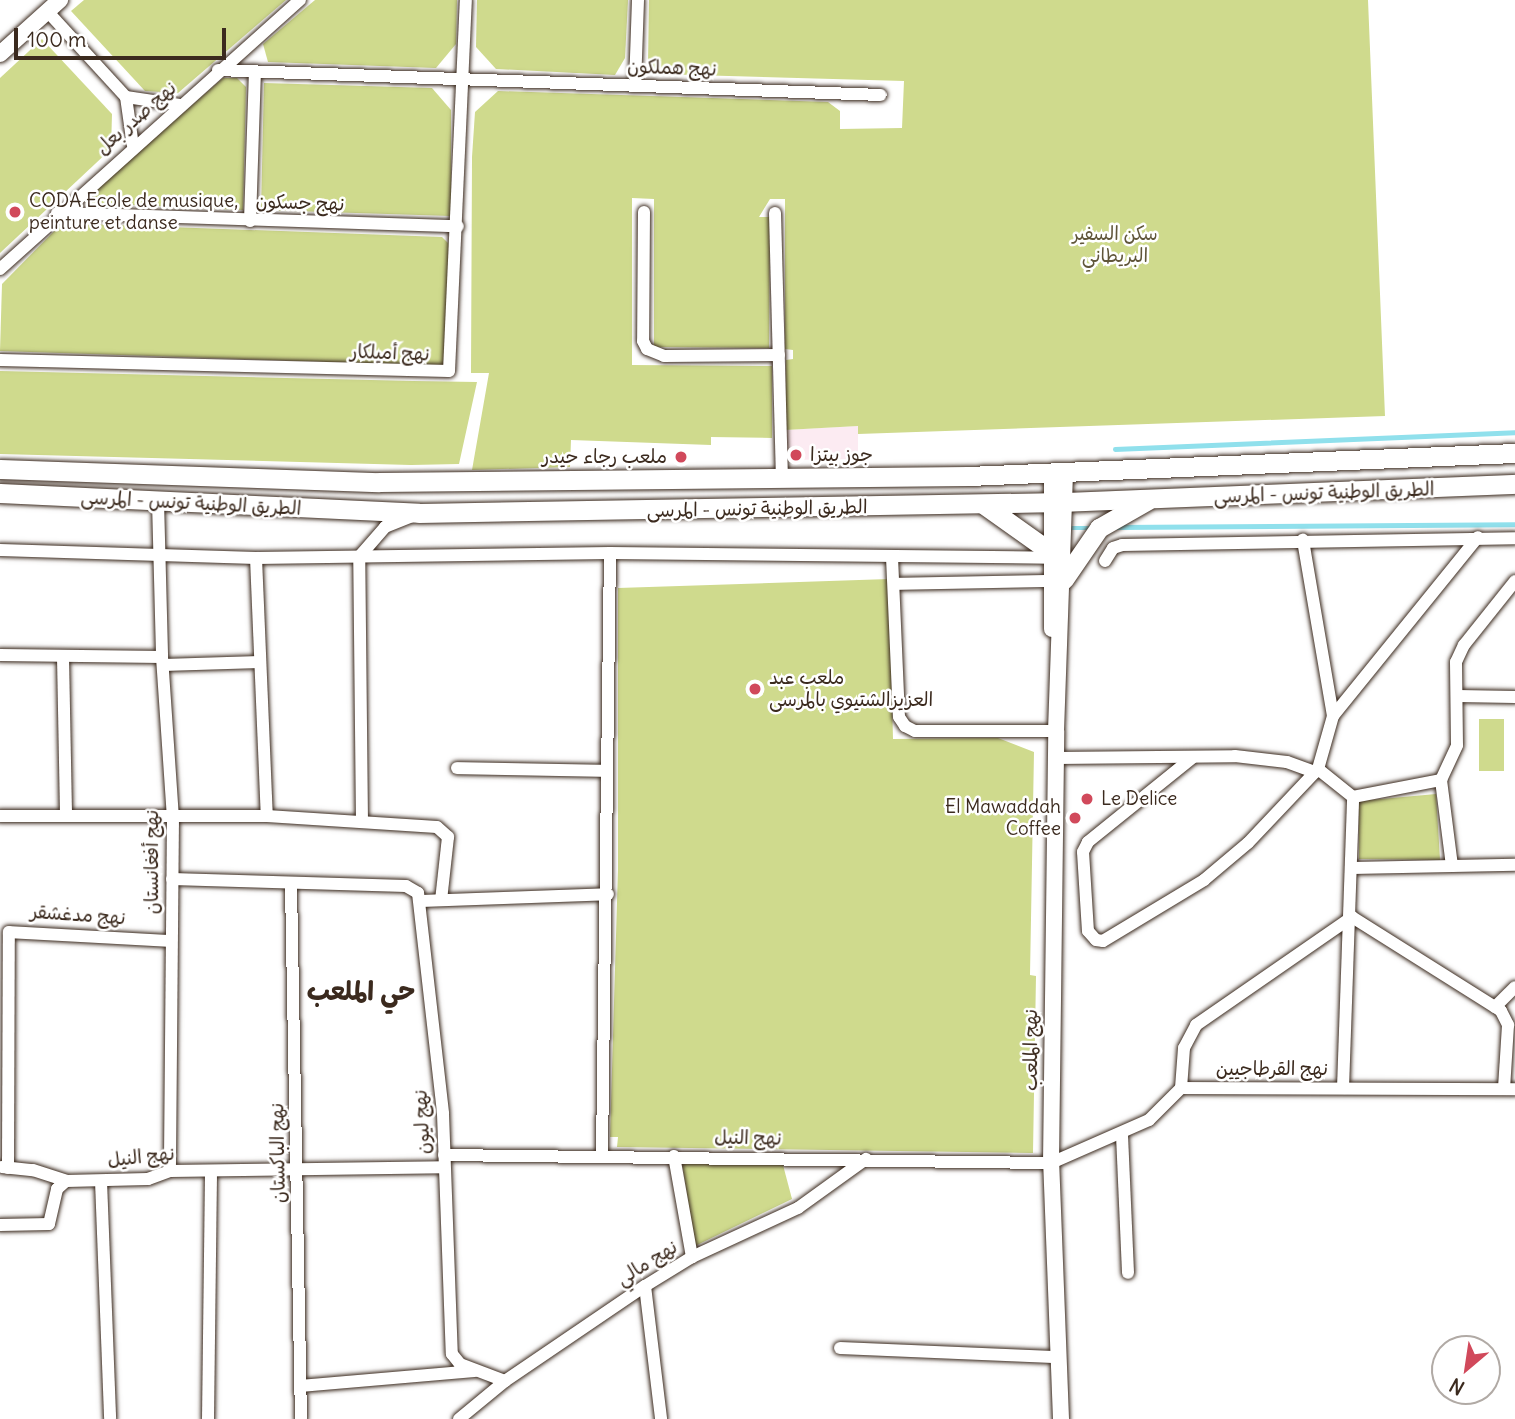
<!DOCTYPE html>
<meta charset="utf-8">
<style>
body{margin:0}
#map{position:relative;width:1515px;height:1419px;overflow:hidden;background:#fff;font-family:Delius,"Playpen Sans Arabic",sans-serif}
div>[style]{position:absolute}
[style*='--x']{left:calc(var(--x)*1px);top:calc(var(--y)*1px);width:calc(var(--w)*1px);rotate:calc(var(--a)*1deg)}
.built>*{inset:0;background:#fcebf2}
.green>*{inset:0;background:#cfda8d}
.stream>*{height:4.5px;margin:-2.25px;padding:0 2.25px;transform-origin:2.25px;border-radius:2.25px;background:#90e0ec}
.roads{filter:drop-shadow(0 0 2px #3b2a1e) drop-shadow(0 0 2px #3b2a1e)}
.minor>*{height:12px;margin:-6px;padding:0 6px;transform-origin:6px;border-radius:6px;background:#fff}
.tertiary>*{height:16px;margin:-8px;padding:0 8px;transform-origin:8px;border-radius:8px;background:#fff}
.trunk>*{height:19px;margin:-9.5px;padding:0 9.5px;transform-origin:9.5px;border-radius:9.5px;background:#fff}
.dots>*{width:19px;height:19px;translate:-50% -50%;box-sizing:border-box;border:4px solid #fff;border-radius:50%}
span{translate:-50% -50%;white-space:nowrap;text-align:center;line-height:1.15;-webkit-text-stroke:5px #fff;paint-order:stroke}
.street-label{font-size:19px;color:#3b2a1e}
.poi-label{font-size:19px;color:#3b2a1e}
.left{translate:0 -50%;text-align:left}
.right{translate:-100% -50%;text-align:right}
.park-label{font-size:19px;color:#60563a}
.district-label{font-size:26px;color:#3b2a1e;font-weight:700}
.north{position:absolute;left:1431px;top:1335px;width:70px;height:70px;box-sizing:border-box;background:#fff;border:2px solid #b1aaa5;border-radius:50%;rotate:209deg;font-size:19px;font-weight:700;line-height:28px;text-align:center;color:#3b2a1e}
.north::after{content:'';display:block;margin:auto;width:24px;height:32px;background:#d1495b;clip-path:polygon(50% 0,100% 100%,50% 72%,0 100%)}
.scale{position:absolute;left:14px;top:28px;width:212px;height:32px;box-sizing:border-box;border:4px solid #3b2a1e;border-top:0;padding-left:9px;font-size:21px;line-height:24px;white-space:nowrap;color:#3b2a1e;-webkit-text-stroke:5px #fff;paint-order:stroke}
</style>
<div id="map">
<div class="built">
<div style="clip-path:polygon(858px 426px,858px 459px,785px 460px,785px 430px)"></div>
</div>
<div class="green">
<div style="clip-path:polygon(84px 0,286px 0,178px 93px,145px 91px,71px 11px)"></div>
<div style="clip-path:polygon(315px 0,457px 0,456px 44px,436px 68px,268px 62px,263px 44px)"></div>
<div style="clip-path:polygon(477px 0,628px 0,625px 58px,615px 75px,496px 69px,476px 47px)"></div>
<div style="clip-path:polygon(649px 0,1368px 0,1385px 416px,858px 434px,858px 426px,785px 430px,786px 360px,793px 359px,793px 350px,785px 349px,785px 199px,770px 199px,759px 217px,770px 217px,769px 348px,654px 347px,654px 199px,632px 198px,632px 365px,772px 366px,772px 438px,711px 437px,711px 445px,571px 440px,570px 467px,472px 470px,489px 373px,471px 373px,472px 157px,475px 112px,498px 91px,828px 102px,840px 111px,840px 129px,902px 128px,904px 81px,658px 74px,648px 63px)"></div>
<div style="clip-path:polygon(42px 39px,112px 114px,111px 149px,0 253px,0 78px)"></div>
<div style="clip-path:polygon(223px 78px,237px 78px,246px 87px,243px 210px,90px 203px,86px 198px)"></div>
<div style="clip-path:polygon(264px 83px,432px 88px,451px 110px,451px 216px,261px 210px)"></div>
<div style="clip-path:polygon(62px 223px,442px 237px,450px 245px,446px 366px,0 351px,2px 284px)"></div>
<div style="clip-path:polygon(0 371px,413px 381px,477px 382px,459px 464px,411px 465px,0 454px)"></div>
<div style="clip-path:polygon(889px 579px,893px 739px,998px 738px,1034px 752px,1030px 975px,1036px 976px,1033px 1153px,617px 1147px,618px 1137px,610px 1137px,618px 869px,618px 588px)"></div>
<div style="clip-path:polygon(1479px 719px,1504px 719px,1504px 771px,1479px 771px)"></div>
<div style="clip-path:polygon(1436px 794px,1440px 860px,1359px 859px,1359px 801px)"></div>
<div style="clip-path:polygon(682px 1162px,783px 1165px,792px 1199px,695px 1246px)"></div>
</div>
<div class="stream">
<div style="--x:1115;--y:449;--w:400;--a:-2.4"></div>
<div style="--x:1115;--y:527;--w:400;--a:-0.4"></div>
<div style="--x:1072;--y:528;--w:20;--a:0"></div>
</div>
<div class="roads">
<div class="minor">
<div style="--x:48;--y:12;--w:115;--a:47.5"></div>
<div style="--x:126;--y:97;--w:49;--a:81.9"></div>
<div style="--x:218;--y:70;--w:663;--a:2.16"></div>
<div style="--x:635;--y:86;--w:86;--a:-88"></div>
<div style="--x:126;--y:97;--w:56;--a:8.3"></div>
<div style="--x:644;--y:212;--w:129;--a:90.4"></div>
<div style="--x:643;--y:341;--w:9;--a:63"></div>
<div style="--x:647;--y:349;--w:18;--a:22"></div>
<div style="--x:664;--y:356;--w:115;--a:-0.5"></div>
<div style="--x:57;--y:213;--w:401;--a:1.9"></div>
<div style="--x:775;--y:213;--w:265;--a:88.5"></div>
<div style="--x:250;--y:221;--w:150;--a:-88.1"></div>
<div style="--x:0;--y:269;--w:403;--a:-41.9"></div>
<div style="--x:0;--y:360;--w:449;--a:1.4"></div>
<div style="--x:449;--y:371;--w:371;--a:-87.4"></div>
<div style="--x:158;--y:501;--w:156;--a:88.5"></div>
<div style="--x:162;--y:657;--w:160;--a:86.1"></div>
<div style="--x:173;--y:817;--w:354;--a:90.5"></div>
<div style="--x:0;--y:550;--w:256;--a:1.8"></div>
<div style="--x:256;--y:558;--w:354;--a:-0.8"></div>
<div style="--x:610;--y:553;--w:442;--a:0.6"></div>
<div style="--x:892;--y:557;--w:160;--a:87.5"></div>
<div style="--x:899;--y:717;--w:11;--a:56"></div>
<div style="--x:905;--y:726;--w:11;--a:27"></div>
<div style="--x:915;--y:731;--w:141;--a:0"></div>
<div style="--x:256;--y:558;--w:258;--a:87.6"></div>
<div style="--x:1105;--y:561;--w:15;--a:-58"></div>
<div style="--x:1113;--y:548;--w:9;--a:-18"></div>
<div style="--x:1122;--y:545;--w:393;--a:-1"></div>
<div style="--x:895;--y:584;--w:157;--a:-1.1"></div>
<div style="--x:0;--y:655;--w:162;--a:0.7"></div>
<div style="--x:63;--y:657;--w:157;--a:88.9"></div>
<div style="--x:163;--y:665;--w:97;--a:-1.8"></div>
<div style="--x:1458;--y:696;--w:57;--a:1"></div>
<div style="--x:1333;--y:716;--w:230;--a:-51"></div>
<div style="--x:1056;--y:758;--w:179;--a:-0.6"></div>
<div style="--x:1235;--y:756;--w:52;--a:6.6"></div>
<div style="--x:1287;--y:762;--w:30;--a:20"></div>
<div style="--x:1192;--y:758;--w:134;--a:141.1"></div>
<div style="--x:1088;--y:842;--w:11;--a:117"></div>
<div style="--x:1083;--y:852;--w:79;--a:86.4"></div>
<div style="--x:1088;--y:931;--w:12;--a:48"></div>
<div style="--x:1096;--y:940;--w:7;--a:8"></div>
<div style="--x:1103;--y:941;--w:118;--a:-31.1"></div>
<div style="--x:1204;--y:880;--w:57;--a:-40.1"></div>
<div style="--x:1248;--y:843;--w:102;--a:-46.6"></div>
<div style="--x:1318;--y:769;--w:55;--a:-74.2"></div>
<div style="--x:1333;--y:716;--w:179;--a:-99.7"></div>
<div style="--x:457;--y:768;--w:150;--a:1.1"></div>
<div style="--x:1318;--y:769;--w:45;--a:38.7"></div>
<div style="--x:1353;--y:797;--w:90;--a:-10.9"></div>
<div style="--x:0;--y:816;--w:267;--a:0"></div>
<div style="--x:267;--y:816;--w:170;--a:3.7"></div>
<div style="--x:437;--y:827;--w:15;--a:42"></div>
<div style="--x:448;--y:837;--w:63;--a:96.3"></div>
<div style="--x:362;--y:822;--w:265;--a:-90.6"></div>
<div style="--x:359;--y:557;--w:40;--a:-49"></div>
<div style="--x:385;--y:527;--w:31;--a:-22"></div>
<div style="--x:1452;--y:866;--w:87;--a:-97.3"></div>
<div style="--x:1441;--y:780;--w:38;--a:-65"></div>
<div style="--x:1457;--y:745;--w:83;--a:-90.7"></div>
<div style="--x:1456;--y:662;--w:19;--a:-65"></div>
<div style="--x:1464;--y:645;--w:82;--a:-51.4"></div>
<div style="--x:1352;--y:868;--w:163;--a:-1.1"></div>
<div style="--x:172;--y:879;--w:234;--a:1.7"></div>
<div style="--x:406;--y:886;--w:14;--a:30"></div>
<div style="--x:418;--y:893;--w:222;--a:83.5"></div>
<div style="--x:443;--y:1114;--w:240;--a:87.9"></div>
<div style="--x:452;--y:1354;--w:13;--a:51"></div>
<div style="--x:460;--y:1364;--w:48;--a:20.7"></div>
<div style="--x:291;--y:885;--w:534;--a:88.93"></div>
<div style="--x:420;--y:901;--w:188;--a:-2.1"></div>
<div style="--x:1495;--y:1007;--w:28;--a:-45"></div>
<div style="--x:1181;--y:1088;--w:40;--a:-85.7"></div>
<div style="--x:1184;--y:1048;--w:26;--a:-62"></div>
<div style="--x:1196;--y:1025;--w:190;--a:-34.7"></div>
<div style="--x:1352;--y:917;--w:176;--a:32.2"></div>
<div style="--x:1501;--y:1011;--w:16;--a:63"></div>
<div style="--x:1508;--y:1025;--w:64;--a:93.6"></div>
<div style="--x:1343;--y:1088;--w:291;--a:-88"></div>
<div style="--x:1122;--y:1135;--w:138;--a:87.5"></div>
<div style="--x:602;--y:1154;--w:601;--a:-89.24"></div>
<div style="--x:444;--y:1155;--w:607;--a:0.76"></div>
<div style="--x:1051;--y:1163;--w:107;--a:-23.7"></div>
<div style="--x:1149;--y:1120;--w:45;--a:-45"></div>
<div style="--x:1181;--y:1088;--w:334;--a:0.2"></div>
<div style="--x:674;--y:1156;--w:103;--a:79.9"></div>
<div style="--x:2;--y:1167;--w:31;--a:6"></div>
<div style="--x:33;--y:1170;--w:35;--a:18"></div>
<div style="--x:8;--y:1168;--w:236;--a:-89.8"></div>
<div style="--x:9;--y:932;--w:162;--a:3.2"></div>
<div style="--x:101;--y:1181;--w:238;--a:87.8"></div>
<div style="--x:0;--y:1225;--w:49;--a:-1.2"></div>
<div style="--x:49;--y:1224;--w:36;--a:-77"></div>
<div style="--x:57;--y:1189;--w:12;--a:-42"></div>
<div style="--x:66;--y:1181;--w:82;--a:-1.4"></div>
<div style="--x:148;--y:1179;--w:23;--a:-20"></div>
<div style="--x:170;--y:1171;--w:274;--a:-0.8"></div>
<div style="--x:645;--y:1286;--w:134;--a:83.1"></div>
<div style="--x:840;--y:1348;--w:219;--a:2.4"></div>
<div style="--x:300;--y:1386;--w:175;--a:-4.9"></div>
<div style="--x:208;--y:1419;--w:246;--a:-89.3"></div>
<div style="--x:459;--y:1419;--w:60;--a:-39.6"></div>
<div style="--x:505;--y:1381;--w:169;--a:-34.2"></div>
<div style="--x:645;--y:1286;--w:55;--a:-31.7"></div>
<div style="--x:692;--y:1257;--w:117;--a:-24.8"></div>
<div style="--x:798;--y:1208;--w:84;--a:-35.8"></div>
</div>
<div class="tertiary">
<div style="--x:0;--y:54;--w:81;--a:-42"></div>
<div style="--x:1052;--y:474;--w:155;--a:90"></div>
<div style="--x:1061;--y:1419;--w:256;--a:-92.2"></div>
<div style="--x:1051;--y:1163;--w:432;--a:-89.3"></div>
<div style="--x:1056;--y:731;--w:257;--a:-88"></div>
</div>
<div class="trunk">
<div style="--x:0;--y:469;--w:379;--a:2"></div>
<div style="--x:379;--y:482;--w:589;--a:-0.58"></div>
<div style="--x:968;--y:476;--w:547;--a:-2.41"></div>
<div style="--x:0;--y:493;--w:419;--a:2.7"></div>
<div style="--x:419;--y:513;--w:644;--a:-0.98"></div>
<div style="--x:1063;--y:502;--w:452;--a:-2.3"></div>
<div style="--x:983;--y:504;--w:85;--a:35.4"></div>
<div style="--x:1064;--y:579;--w:62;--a:-55.5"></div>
<div style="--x:1099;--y:528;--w:56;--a:-29.7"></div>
</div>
</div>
<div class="dots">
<div style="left:15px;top:212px;background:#d1495b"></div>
<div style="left:796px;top:455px;background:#d1495b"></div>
<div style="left:681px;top:457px;background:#d1495b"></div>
<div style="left:755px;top:689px;background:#d1495b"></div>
<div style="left:1087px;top:799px;background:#d1495b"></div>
<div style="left:1075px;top:818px;background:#d1495b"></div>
</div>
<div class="street-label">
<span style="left:672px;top:68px;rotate:2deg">نهج هملكون</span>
<span style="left:136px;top:118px;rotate:-41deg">نهج صدر بعل</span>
<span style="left:300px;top:203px;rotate:2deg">نهج جسكون</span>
<span style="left:390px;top:353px;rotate:2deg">نهج أميلكار</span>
<span style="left:1324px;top:493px;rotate:-2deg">الطريق الوطنية تونس - المرسى</span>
<span style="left:191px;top:503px;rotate:3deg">الطريق الوطنية تونس - المرسى</span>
<span style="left:757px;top:509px;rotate:-1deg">الطريق الوطنية تونس - المرسى</span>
<span style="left:152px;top:862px;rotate:-90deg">نهج أفغانستان</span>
<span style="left:78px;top:915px;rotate:4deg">نهج مدغشقر</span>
<span style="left:1031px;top:1050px;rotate:-90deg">نهج الملعب</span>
<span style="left:1272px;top:1069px">نهج القرطاجيين</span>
<span style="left:422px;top:1122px;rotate:-93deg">نهج ليون</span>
<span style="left:748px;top:1138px;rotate:1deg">نهج النيل</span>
<span style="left:278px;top:1153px;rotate:-91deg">نهج الباكستان</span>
<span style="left:141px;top:1157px;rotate:-6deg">نهج النيل</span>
<span style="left:647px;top:1263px;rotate:-32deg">نهج مالي</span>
</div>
<div class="poi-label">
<span class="left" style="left:29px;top:212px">CODA Ecole de musique,<br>peinture et danse</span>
<span class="left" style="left:810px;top:455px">جوز بيتزا</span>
<span class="right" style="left:667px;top:457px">ملعب رجاء حيدر</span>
<span class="left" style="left:769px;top:689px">ملعب عبد<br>العزيزالشتيوي بالمرسى</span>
<span class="left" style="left:1101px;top:799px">Le Delice</span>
<span class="right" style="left:1061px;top:818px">El Mawaddah<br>Coffee</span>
</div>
<div class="park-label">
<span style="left:1115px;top:245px">سكن السفير<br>البريطاني</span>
</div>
<div class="district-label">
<span style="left:361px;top:991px">حي الملعب</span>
</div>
<div class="north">N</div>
<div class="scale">100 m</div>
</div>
